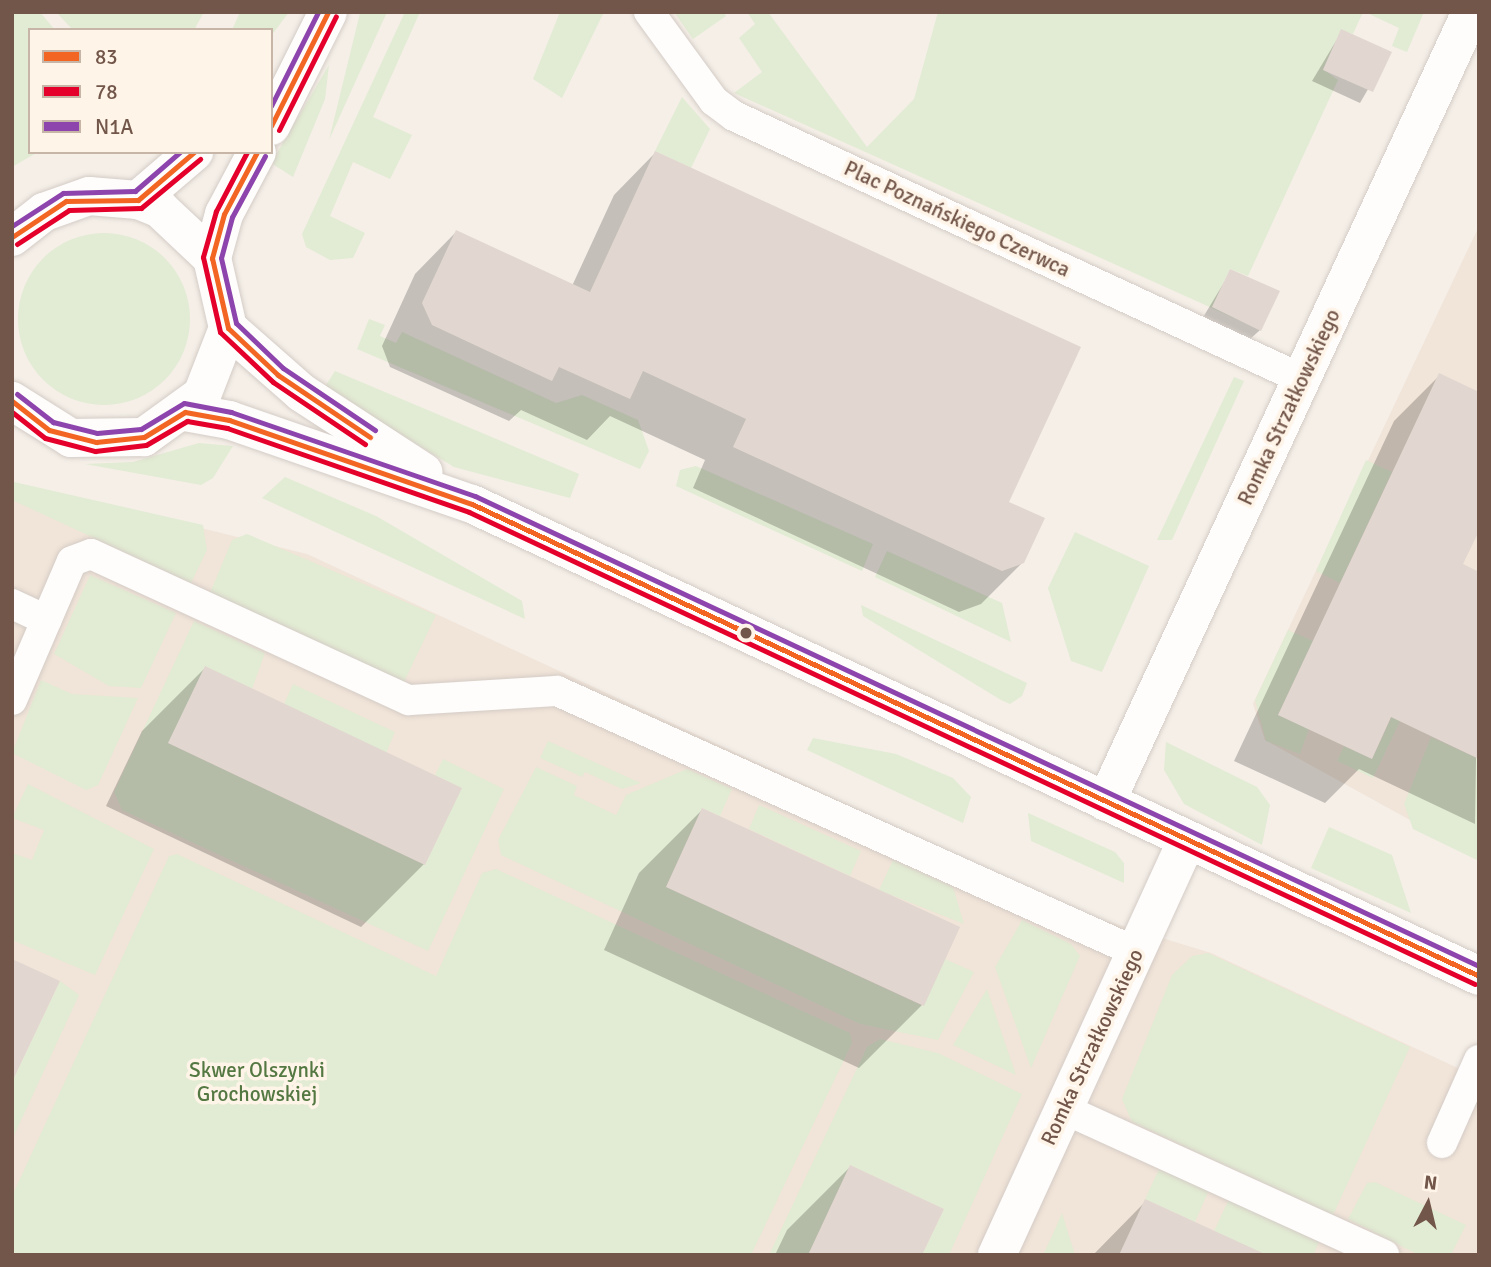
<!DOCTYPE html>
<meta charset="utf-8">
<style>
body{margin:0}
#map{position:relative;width:1491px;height:1267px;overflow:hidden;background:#f5efe8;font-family:Signika,sans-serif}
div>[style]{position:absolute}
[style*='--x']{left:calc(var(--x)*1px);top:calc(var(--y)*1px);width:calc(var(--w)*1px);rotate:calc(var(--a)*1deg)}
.residential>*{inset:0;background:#f1e4d8}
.green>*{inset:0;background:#e2ebd3}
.round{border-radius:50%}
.shadow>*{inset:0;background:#0003}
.building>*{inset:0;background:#e1d7d0}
.roads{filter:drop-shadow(0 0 2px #d4ccc6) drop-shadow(0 0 2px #d4ccc6)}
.service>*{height:30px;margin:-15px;padding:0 15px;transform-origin:15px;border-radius:15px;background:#fefdfc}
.minor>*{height:38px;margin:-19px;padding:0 19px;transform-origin:19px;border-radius:19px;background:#fefdfc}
.tertiary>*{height:38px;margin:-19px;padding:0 19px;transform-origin:19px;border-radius:19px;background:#fefdfc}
.bus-1>*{height:5px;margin:-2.5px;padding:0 2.5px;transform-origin:2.5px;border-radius:2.5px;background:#f26522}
.bus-2>*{height:5px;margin:-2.5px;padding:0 2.5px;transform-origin:2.5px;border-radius:2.5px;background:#e4002b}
.bus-3>*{height:5px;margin:-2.5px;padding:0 2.5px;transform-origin:2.5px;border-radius:2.5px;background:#8e44ad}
.dots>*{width:19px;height:19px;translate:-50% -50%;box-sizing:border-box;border:4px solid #fff4e8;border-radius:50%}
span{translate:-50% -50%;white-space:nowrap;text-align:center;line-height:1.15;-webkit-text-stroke:7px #fff4e8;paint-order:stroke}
.street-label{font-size:21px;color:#725649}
.park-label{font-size:21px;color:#547842}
.frame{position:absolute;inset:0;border:14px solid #725649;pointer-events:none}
.legend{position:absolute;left:28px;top:28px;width:245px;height:126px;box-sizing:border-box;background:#fff4e8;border:2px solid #c7b5a8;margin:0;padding:9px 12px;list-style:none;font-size:21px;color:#725649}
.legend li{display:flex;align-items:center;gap:14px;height:35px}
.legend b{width:35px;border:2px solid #c7b5a8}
.north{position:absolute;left:1393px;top:1169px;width:70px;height:70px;-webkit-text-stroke:5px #fff4e8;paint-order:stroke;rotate:7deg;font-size:19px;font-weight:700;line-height:28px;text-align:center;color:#725649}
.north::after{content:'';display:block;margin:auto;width:24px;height:32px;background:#725649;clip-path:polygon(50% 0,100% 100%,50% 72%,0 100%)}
</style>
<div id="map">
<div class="residential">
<div style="clip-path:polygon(1479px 226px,1479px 858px,1265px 740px,1253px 704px)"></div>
<div style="clip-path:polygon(12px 482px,307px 554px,1083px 914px,1211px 953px,1479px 1078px,1479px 1255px,12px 1255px)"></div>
</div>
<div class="green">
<div style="clip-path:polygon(12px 12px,40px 12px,55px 30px,30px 30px,30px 152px,38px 152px,12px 167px)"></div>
<div style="clip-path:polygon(56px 12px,204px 12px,194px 30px,73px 30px)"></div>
<div style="clip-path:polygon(240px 12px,289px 12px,271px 36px,271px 30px,232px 30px)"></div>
<div style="clip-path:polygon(387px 12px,329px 140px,360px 13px)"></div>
<div style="clip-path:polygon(405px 12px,420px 12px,373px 117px,412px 135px,390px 179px,353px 162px,330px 216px,365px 233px,353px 258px,330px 260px,306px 247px,302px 234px)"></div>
<div style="clip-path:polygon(560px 12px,604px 12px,562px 98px,533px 79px)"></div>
<div style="clip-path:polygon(674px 12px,723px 12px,726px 16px,693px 39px)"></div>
<div style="clip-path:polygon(747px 12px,768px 12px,867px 147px,914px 99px,938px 12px,1363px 12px,1353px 34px,1341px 30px,1323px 69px,1338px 80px,1248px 276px,1230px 269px,1212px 307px,1272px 335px,734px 93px,762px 72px,739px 38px,755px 24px)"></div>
<div style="clip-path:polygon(1365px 12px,1424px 12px,1407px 52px,1392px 46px,1399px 28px)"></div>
<div style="clip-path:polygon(329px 65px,325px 99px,293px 177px,271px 163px)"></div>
<div style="clip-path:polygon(682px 97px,710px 129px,691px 168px,655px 151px)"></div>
<div class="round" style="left:18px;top:233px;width:172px;height:172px"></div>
<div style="clip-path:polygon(369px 319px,385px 325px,380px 336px,396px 343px,402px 332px,556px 403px,582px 395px,638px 420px,649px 451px,640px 469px,357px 349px)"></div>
<div style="clip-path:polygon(335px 371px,579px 474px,570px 498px,454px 467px,324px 388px)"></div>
<div style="clip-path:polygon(1234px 377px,1244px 381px,1172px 540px,1157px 540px)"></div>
<div style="clip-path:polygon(199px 443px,233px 446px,213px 478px,201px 485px,85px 464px,133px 462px)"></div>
<div style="clip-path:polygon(1366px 460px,1392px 472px,1340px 583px,1316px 571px)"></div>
<div style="clip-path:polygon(696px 466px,873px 544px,862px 571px,676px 486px,680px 470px)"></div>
<div style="clip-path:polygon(285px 477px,376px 516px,522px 601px,525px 619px,262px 498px)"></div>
<div style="clip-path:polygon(14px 482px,203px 525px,207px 550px,191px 583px,12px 500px)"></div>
<div style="clip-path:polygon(1075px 532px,1149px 566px,1102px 672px,1071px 661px,1048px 588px)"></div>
<div style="clip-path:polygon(247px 534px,436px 615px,404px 682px,210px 593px,232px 540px)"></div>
<div style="clip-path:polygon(887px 551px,1002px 603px,1011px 642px,875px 577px)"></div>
<div style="clip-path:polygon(90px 575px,176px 613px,141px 688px,109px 686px,54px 654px)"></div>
<div style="clip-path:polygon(861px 605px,1027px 683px,1022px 696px,1010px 704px,1001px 700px,863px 616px)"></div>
<div style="clip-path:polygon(194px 621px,265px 653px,252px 689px,168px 743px,425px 865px,461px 788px,435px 775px,443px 759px,504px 789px,428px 951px,122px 810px,114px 792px)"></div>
<div style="clip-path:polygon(1288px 630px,1313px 641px,1278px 715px,1309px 729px,1300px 754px,1266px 741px,1255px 700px)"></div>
<div style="clip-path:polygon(41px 680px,72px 694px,138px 698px,98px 785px,86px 790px,12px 753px)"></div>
<div style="clip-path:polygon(293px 684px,395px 732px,386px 753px,284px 704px)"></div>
<div style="clip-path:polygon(1393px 714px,1401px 719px,1373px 778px,1337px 761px,1344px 746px,1372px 759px)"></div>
<div style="clip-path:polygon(1431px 737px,1479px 759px,1479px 861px,1413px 829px,1404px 804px)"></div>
<div style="clip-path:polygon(813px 738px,896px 754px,953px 778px,971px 797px,963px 823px,807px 750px)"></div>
<div style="clip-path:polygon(548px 741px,634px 780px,641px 783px,622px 789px,585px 772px,582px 777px,540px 758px)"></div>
<div style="clip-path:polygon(1166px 742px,1257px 787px,1270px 805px,1262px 845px,1184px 804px,1164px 770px)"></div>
<div style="clip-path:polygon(536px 767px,577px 786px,574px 795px,616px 815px,626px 795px,687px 769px,732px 789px,720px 816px,702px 808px,666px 887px,923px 1006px,945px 959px,974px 972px,938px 1040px,860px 1024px,501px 855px,498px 840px)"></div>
<div style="clip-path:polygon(28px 784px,154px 849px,95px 975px,12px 940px,12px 853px,32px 860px,44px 830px,12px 818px)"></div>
<div style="clip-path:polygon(759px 805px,861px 851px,850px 876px,749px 829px)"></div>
<div style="clip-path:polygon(1028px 813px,1115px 852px,1124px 863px,1124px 883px,1031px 841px)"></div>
<div style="clip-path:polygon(1329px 827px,1392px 855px,1411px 913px,1311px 868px)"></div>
<div style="clip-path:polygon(177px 854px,436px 976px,482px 873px,496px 869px,850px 1033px,852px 1043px,751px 1255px,12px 1255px,12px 1196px,169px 856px)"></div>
<div style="clip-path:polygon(893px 860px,953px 887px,964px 924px,879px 890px)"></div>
<div style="clip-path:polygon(1022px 920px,1071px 944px,1080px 956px,1031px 1068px,995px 967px)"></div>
<div style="clip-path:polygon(1208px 953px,1410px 1047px,1333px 1215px,1132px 1122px,1122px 1099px,1172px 975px,1192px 956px)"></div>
<div style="clip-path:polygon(60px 981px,79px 995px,12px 1140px,12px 1082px)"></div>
<div style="clip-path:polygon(987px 989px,1001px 1031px,1016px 1075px,953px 1045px)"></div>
<div style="clip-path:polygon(880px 1039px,938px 1053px,1022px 1094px,949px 1255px,922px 1255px,944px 1209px,850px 1165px,808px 1255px,769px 1255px,867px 1047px)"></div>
<div style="clip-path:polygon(1160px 1167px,1209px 1190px,1195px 1222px,1145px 1199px)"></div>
<div style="clip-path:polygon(1375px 1182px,1466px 1225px,1451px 1255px,1419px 1255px,1348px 1219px,1367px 1183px)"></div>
<div style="clip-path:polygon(1229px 1199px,1319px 1242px,1313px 1255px,1265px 1255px,1214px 1231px)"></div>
<div style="clip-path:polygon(1062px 1213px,1075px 1255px,1043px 1255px,1052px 1236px)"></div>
</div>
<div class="shadow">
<div style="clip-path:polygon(1342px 31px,1389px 53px,1360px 103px,1312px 81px)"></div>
<div style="clip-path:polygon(655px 153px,1006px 503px,1023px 562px,981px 604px,959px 612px,693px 488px,705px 460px,610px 416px,587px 440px,521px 410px,509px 421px,390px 367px,382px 346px,415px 274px,456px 232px,572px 286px,614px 195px)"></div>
<div style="clip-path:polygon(1231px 271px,1260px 330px,1248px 341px,1202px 319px)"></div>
<div style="clip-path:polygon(1439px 376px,1461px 565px,1479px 573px,1475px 824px,1359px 769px,1325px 803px,1234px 761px,1394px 421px)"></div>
<div style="clip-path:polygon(205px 668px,424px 864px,361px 927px,106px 806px,142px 731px)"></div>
<div style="clip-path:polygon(702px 810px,958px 928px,922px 1005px,859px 1068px,604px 950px,639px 873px)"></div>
<div style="clip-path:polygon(850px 1167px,921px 1255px,775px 1255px,787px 1230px)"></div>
<div style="clip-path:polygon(1145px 1202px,1260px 1255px,1093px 1255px)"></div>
</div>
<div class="building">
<div style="clip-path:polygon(1341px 29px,1392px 52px,1373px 92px,1323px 70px)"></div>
<div style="clip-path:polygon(655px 151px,1081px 347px,1009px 502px,1045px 518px,1024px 563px,1002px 571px,733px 447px,746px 419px,643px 371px,630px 399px,559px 367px,552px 381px,432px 325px,422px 303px,456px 230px,590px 292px)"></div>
<div style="clip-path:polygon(1230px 269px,1280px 291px,1261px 331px,1212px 307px)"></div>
<div style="clip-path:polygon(1439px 373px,1479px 392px,1479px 531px,1463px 564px,1479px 572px,1479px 759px,1391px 717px,1372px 759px,1278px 715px)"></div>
<div style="clip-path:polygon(205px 666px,462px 788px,425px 865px,168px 743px)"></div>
<div style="clip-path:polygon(702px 808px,960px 927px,924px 1006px,666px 887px)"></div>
<div style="clip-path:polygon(12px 959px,60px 981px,12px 1082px)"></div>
<div style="clip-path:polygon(850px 1165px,944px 1209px,922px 1255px,808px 1255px)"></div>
<div style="clip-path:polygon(1145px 1199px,1267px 1255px,1119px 1255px)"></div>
</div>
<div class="roads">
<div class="service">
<div style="--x:649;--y:12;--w:110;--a:53.9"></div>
<div style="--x:714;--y:101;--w:25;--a:37"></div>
<div style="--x:734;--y:116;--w:626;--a:24.85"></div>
<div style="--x:12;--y:604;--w:38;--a:25"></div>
<div style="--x:12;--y:700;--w:151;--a:-66.7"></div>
<div style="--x:72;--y:561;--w:20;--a:-20"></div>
<div style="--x:91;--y:554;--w:350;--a:24.7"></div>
<div style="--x:409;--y:700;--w:148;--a:-3.5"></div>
<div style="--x:557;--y:691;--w:635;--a:24.26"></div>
<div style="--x:1064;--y:1109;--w:352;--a:24.5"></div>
<div style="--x:1442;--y:1143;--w:91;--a:-66"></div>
</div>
<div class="minor">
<div style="--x:1106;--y:802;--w:870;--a:-65.2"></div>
<div style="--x:997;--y:1255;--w:456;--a:-65.4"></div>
</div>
<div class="tertiary">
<div style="--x:271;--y:126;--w:127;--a:-63.4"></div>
<div style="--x:138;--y:200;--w:74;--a:-40.6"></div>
<div style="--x:12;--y:237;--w:41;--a:-38"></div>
<div style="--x:44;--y:212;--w:48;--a:-19.6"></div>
<div style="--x:89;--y:196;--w:49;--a:4.7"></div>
<div style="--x:138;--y:200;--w:24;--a:22"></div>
<div style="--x:160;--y:209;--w:71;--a:43.3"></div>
<div style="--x:212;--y:258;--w:72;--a:77.1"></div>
<div style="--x:228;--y:328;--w:72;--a:111.2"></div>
<div style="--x:202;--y:395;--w:72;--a:144.1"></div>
<div style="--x:144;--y:437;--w:73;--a:179.2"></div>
<div style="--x:71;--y:438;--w:70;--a:-147.9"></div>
<div style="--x:212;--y:258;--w:46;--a:-74.7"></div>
<div style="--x:224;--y:214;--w:70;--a:-62"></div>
<div style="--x:228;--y:328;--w:98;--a:41.3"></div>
<div style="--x:302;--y:393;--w:145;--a:33.1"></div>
<div style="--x:185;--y:412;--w:45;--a:10.3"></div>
<div style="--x:229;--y:420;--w:257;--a:19.1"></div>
<div style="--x:472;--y:504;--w:1112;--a:25.11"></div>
</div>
</div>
<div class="bus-1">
<div style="--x:271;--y:126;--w:127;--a:-63.4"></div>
<div style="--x:257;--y:152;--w:70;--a:118"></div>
<div style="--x:224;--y:214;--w:46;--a:105.3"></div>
<div style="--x:212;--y:258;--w:72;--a:77.1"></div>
<div style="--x:228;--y:328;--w:69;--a:43.2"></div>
<div style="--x:278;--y:375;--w:111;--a:34"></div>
<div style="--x:12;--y:237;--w:65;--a:-33.7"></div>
<div style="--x:66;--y:201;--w:72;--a:-0.8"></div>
<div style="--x:138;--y:200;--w:74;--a:-40.6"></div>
<div style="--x:12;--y:401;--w:47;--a:38.1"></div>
<div style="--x:49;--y:430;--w:49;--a:14.3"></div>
<div style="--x:96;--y:442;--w:48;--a:-5.9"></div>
<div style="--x:144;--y:437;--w:48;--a:-31.4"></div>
<div style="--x:185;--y:412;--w:45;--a:10.3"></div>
<div style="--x:229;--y:420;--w:257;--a:19.1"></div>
<div style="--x:472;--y:504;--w:1112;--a:25.11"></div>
</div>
<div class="bus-2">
<div style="--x:279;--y:130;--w:127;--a:-63.4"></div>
<div style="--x:247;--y:152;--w:67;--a:117.7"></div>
<div style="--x:216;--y:211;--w:48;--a:105.8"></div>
<div style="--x:203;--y:257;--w:77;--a:77.2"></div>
<div style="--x:220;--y:332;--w:73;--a:43.3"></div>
<div style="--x:273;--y:382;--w:111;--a:34"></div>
<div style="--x:17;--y:244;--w:62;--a:-33.2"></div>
<div style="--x:69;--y:210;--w:72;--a:-1.6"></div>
<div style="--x:141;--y:208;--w:77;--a:-39.7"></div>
<div style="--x:12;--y:412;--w:42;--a:38.2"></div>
<div style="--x:45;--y:438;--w:52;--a:14.6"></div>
<div style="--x:95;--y:451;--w:51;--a:-6.7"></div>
<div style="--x:146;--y:445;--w:48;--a:-30.3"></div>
<div style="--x:187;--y:421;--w:41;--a:9.9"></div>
<div style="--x:227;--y:428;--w:256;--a:19.1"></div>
<div style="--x:469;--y:512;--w:1111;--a:25.14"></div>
</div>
<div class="bus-3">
<div style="--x:271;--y:106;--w:105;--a:-63.4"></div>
<div style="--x:265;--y:156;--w:69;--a:118.4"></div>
<div style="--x:232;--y:217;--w:42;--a:105"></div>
<div style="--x:221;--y:258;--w:67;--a:77"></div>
<div style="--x:236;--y:323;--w:65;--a:43.8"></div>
<div style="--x:283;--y:368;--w:111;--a:34"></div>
<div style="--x:12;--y:226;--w:61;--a:-32.9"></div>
<div style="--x:63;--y:193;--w:72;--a:-1.6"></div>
<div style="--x:135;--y:191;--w:60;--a:-40.9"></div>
<div style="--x:17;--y:394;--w:46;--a:37.9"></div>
<div style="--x:53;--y:422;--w:45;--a:14"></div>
<div style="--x:97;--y:433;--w:44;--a:-5.2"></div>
<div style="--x:141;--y:429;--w:50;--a:-31.2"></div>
<div style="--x:184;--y:403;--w:48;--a:10.8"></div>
<div style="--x:231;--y:412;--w:258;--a:19"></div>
<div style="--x:475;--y:496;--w:1109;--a:25.09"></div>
</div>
<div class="dots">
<div style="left:746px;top:633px;background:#725649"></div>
</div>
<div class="street-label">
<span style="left:957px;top:219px;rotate:25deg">Plac Poznańskiego Czerwca</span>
<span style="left:1289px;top:407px;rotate:-65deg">Romka Strzałkowskiego</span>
<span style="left:1092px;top:1047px;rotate:-65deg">Romka Strzałkowskiego</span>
</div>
<div class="park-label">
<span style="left:257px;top:1082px">Skwer Olszynki<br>Grochowskiej</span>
</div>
<div class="frame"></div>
<ul class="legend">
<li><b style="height:9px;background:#f26522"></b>83</li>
<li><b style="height:9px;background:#e4002b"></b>78</li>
<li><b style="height:9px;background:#8e44ad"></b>N1A</li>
</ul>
<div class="north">N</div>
</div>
